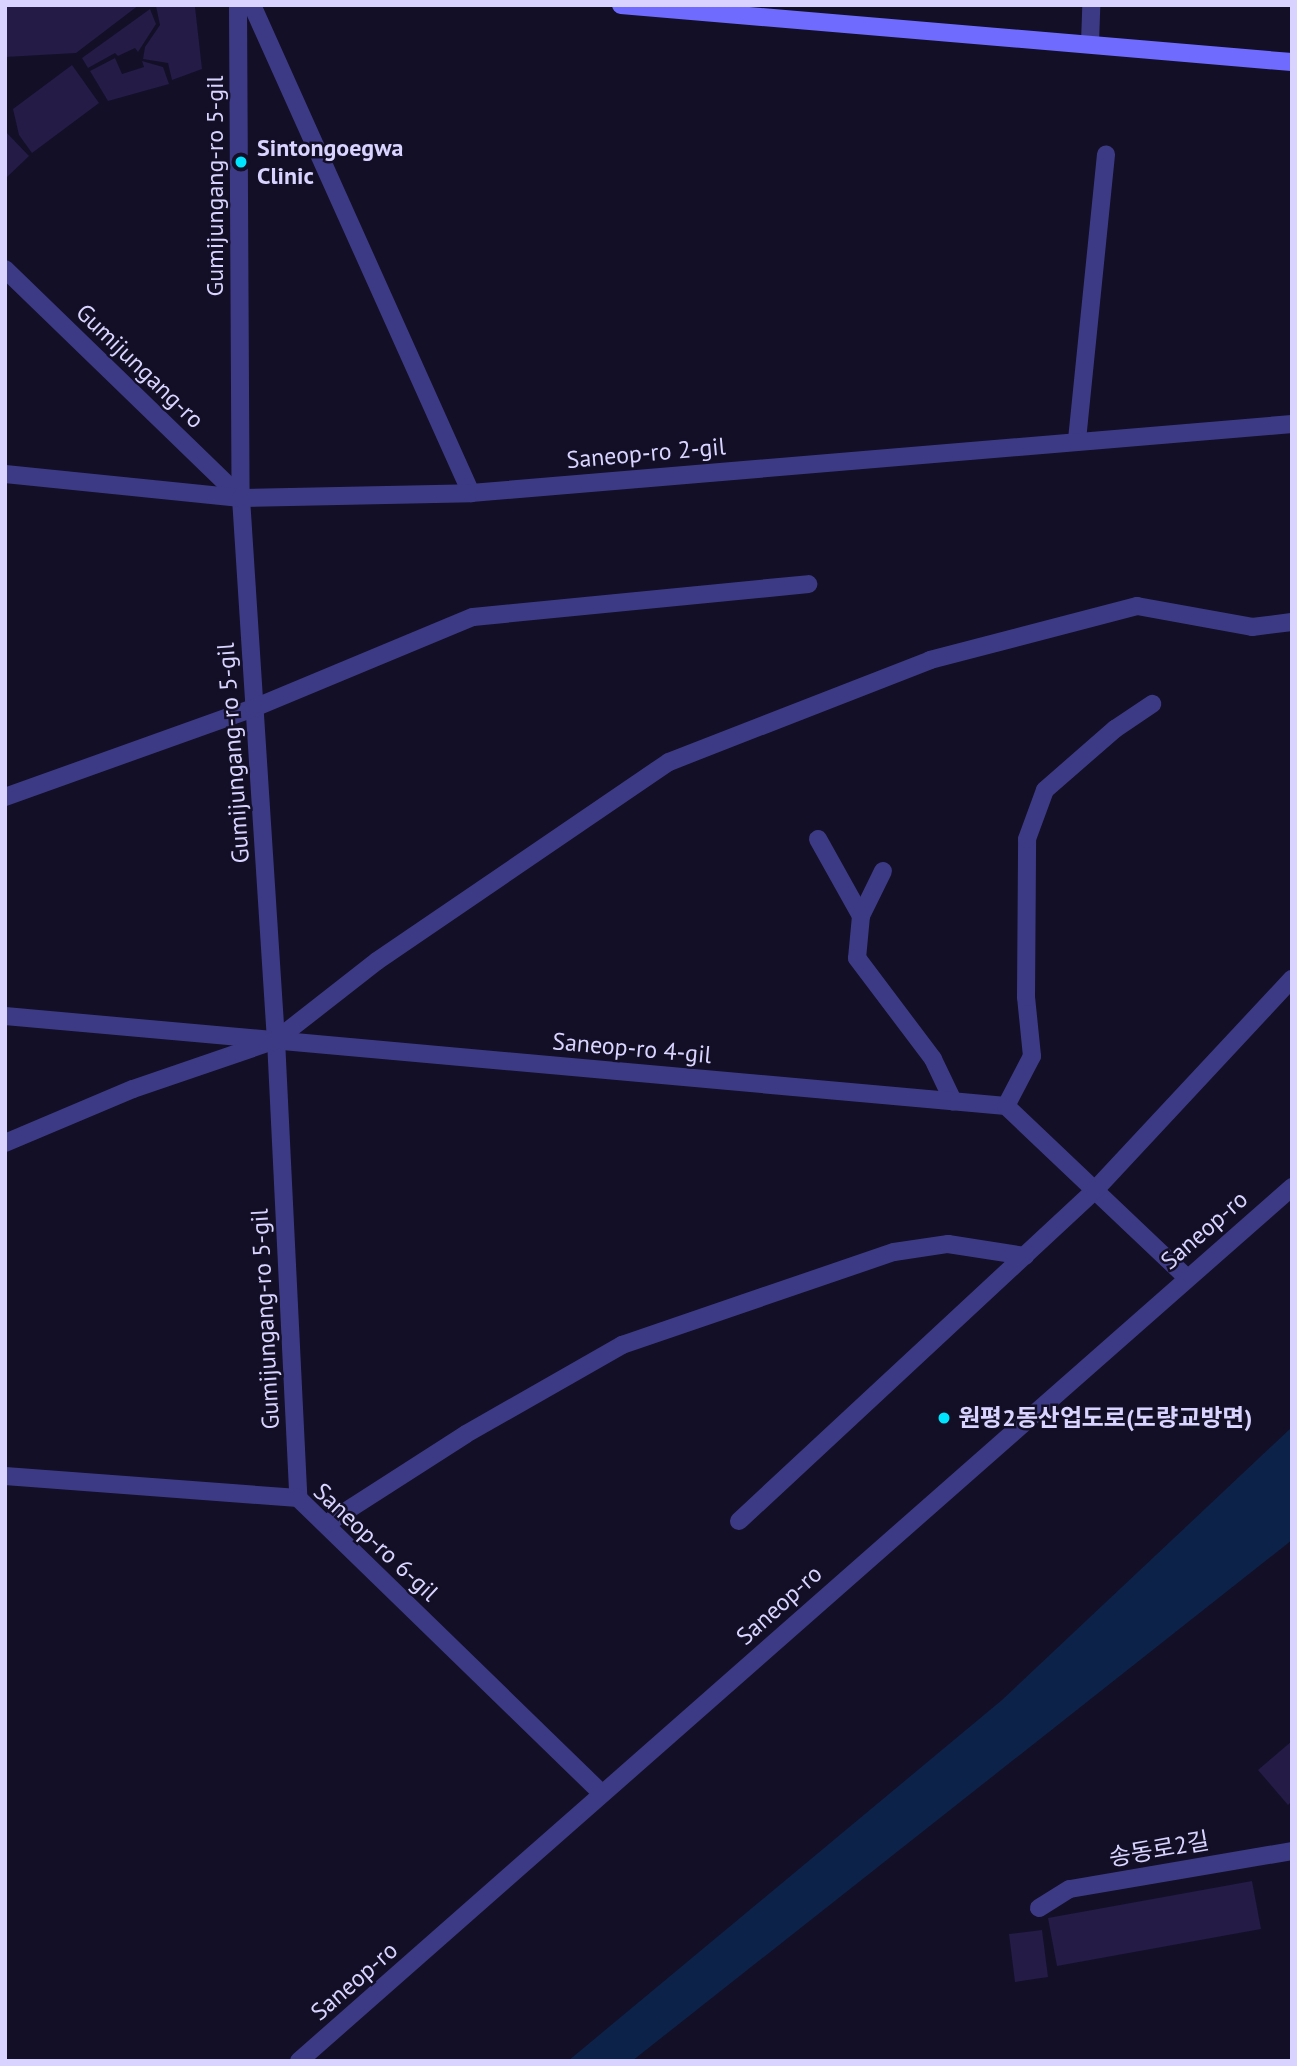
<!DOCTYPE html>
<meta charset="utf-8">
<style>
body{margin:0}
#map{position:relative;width:1297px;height:2066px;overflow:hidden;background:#130f26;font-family:"PT Sans","Noto Sans KR",sans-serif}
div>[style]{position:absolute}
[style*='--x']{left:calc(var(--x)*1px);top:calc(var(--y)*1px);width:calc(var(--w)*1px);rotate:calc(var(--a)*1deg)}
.water>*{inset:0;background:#0c2248}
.building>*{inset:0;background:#241b47}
.minor>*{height:18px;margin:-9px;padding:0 9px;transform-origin:9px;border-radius:9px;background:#3d3a85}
.tertiary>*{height:18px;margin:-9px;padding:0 9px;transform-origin:9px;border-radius:9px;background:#3d3a85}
.secondary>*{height:18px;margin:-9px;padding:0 9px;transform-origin:9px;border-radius:9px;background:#6f6bff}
.dots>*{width:19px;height:19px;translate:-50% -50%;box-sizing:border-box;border:4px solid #130f26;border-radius:50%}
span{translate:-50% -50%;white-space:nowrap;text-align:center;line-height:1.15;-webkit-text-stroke:5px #130f26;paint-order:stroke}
.poi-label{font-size:24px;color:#d9d4ff;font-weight:700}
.left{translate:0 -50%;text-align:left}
.street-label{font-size:24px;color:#d9d4ff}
.frame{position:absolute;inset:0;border:7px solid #d9d4ff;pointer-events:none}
</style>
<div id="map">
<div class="water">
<div style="clip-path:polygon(1292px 1427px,1292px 1540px,1287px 1544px,632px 2061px,568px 2061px,1002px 1700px)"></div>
</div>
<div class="building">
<div style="clip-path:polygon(5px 5px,139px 5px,76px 53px,5px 57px)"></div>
<div style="clip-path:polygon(156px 6px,195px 7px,202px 69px,172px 80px,168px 63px,143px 59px,145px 47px,160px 25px)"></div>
<div style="clip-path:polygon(150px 9px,156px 24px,138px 52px,135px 48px,118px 56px,115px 53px,88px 68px,82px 58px)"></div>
<div style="clip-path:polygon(115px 58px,122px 74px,144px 67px,142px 61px,163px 67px,169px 84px,108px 101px,90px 71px)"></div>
<div style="clip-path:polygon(72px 65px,99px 103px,32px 153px,19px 135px,13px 109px)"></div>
<div style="clip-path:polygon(5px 131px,29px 156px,5px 179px)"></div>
<div style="clip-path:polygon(1292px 1741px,1292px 1801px,1288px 1805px,1258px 1770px)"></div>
<div style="clip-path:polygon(1252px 1881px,1261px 1929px,1057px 1966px,1048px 1918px)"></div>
<div style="clip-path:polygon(1042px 1930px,1048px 1977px,1015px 1982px,1009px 1934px)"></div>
</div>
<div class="minor">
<div style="--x:238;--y:5;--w:493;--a:89.7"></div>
<div style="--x:241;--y:498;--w:543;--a:86.31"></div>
<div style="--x:276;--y:1040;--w:459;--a:87.2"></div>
<div style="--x:252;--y:5;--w:535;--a:65.83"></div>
<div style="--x:1090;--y:43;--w:38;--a:-88"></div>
<div style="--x:5;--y:269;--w:329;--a:44.1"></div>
<div style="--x:1077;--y:440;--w:287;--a:-84.2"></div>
<div style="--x:5;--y:474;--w:237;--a:5.8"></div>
<div style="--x:241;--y:498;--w:230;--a:-1.2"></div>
<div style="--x:471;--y:493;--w:824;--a:-4.8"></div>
<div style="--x:5;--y:797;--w:264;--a:-19.7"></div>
<div style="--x:254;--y:708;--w:237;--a:-22.6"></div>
<div style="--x:473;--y:617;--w:337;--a:-5.6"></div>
<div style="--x:818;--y:839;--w:88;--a:60.8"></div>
<div style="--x:883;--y:871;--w:50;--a:116.1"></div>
<div style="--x:861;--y:916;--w:42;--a:95.4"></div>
<div style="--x:857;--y:958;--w:126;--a:53"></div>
<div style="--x:933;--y:1059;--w:47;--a:64.5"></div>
<div style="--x:5;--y:1016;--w:1005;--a:5.14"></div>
<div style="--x:1006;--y:1106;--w:248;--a:43.5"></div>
<div style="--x:1006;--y:1106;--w:56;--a:-62.5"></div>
<div style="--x:1032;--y:1056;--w:59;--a:-95.8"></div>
<div style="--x:1026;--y:997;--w:158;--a:-89.6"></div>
<div style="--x:1027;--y:839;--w:52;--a:-69.8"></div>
<div style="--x:1045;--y:790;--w:93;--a:-41.1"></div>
<div style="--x:1115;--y:729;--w:45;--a:-34"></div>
<div style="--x:5;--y:1143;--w:139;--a:-22.9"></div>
<div style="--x:133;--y:1089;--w:151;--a:-18.9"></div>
<div style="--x:276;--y:1040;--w:128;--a:-38"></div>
<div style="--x:377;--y:961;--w:353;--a:-34.3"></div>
<div style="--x:669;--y:762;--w:280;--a:-21.3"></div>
<div style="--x:930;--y:660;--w:214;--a:-14.6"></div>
<div style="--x:1137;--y:606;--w:117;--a:10.3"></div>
<div style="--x:1252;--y:627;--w:40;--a:-7.1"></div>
<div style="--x:5;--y:1476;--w:294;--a:4.3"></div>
<div style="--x:298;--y:1498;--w:424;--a:44.2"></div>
<div style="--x:739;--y:1521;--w:486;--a:-42.9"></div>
<div style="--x:1095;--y:1190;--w:289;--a:-47"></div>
<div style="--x:326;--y:1524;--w:166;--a:-32.7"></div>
<div style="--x:466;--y:1434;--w:180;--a:-29.7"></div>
<div style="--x:622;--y:1345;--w:287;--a:-18.9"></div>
<div style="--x:894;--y:1252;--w:55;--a:-8.4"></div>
<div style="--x:948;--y:1244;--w:78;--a:8.9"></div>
<div style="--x:1039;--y:1908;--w:36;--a:-32"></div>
<div style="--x:1070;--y:1889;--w:225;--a:-9.7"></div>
</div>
<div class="tertiary">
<div style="--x:299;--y:2061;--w:1323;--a:-41.35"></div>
</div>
<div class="secondary">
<div style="--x:621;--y:5;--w:673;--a:4.86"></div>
</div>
<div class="dots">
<div style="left:241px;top:162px;background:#00e5ff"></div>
<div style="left:944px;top:1418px;background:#00e5ff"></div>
</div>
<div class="poi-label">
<span class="left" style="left:257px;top:162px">Sintongoegwa<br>Clinic</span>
<span class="left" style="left:958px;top:1418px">원평2동산업도로(도량교방면)</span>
</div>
<div class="street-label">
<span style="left:215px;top:186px;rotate:-90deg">Gumijungang-ro 5-gil</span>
<span style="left:140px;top:366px;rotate:44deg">Gumijungang-ro</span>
<span style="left:646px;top:453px;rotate:-5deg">Saneop-ro 2-gil</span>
<span style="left:233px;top:753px;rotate:-94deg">Gumijungang-ro 5-gil</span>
<span style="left:632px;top:1048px;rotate:5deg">Saneop-ro 4-gil</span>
<span style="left:1204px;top:1230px;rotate:-41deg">Saneop-ro</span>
<span style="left:265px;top:1319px;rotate:-93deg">Gumijungang-ro 5-gil</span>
<span style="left:376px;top:1542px;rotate:43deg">Saneop-ro 6-gil</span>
<span style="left:779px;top:1605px;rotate:-42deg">Saneop-ro</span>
<span style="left:1159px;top:1849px;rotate:-10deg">송동로2길</span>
<span style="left:354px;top:1981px;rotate:-41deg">Saneop-ro</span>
</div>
<div class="frame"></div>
</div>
